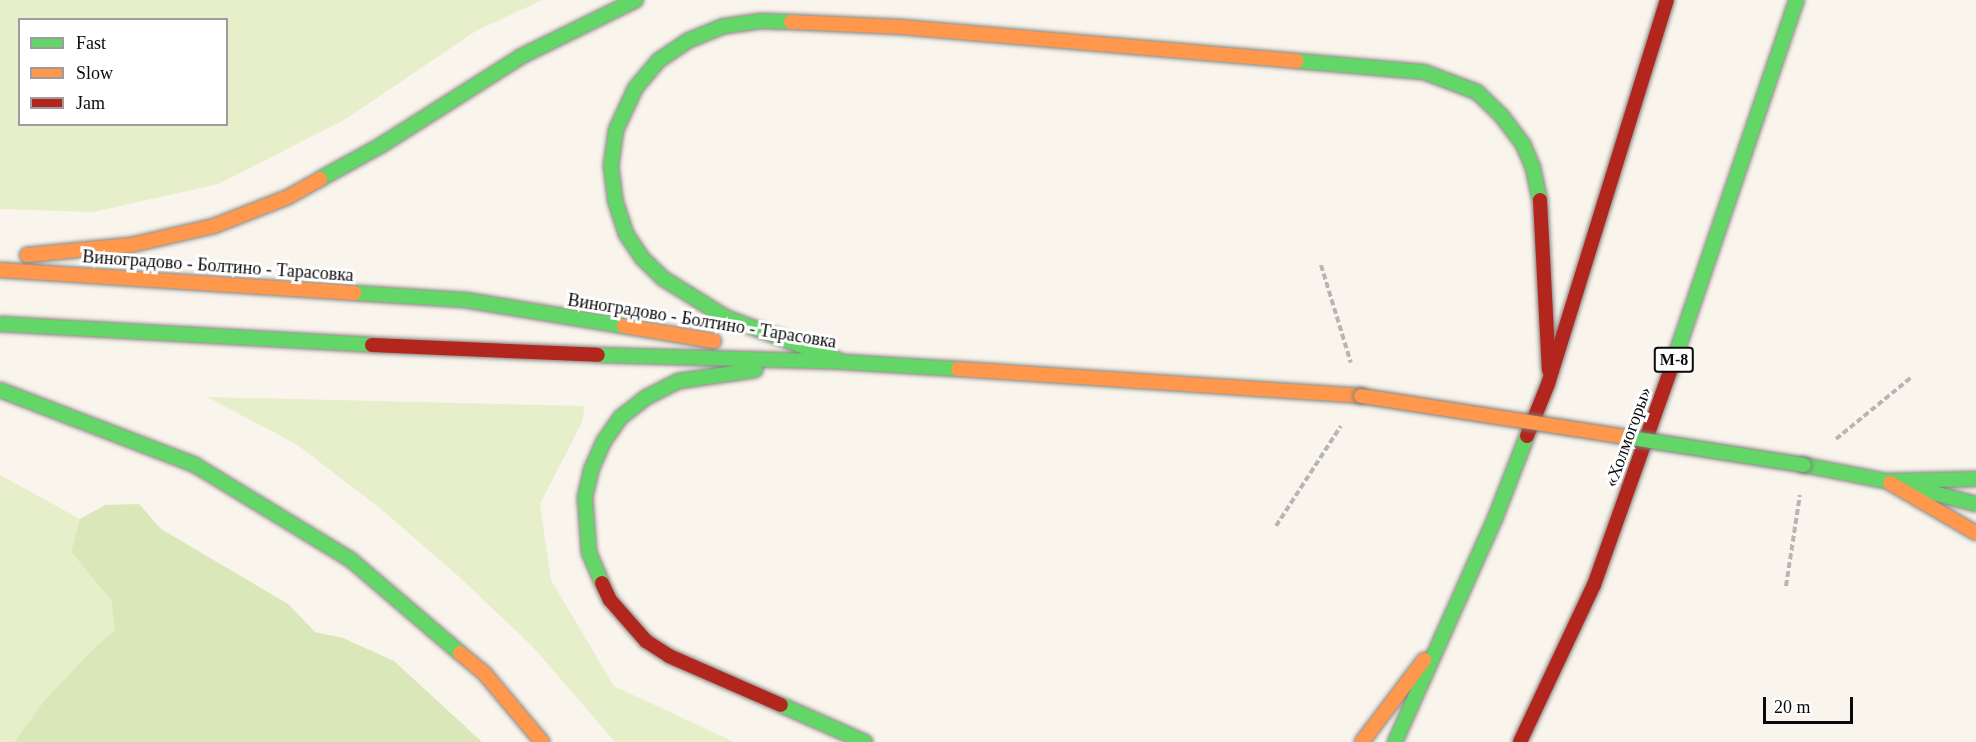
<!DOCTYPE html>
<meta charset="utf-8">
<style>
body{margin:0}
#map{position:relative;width:1976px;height:742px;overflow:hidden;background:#f9f4ec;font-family:"Times New Roman",serif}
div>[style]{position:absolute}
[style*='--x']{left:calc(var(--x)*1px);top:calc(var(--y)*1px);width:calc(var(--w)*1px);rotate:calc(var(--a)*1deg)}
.green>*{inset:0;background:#e7efca}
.forest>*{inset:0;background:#dae7b8}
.path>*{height:4px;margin-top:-2px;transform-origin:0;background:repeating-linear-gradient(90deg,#b7b6b5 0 6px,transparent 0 9px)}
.roads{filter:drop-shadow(0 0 2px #888682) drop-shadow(0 0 2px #888682)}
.fast>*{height:14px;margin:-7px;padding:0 7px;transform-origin:7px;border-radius:7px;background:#63d668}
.slow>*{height:14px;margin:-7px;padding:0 7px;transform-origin:7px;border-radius:7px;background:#ff974d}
.jam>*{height:14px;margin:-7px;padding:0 7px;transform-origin:7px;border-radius:7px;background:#b3261e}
.bridges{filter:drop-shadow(0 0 2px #7f7d79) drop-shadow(0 0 2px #7f7d79)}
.fast-bridge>*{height:14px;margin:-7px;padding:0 7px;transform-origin:7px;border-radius:7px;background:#63d668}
.slow-bridge>*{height:14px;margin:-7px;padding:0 7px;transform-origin:7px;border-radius:7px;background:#ff974d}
span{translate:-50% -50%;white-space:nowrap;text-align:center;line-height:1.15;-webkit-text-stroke:6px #fff;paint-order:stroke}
.shield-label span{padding:2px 4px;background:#fff;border:2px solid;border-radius:4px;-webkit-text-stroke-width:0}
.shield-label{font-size:16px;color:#0a0a0a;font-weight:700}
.street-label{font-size:18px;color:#0a0a0a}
.legend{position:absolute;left:18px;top:18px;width:210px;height:108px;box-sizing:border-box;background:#fff;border:2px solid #9d9d9d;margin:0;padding:8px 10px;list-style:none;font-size:18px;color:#0a0a0a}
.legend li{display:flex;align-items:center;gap:12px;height:30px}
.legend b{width:30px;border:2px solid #9d9d9d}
.scale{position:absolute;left:1763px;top:697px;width:90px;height:27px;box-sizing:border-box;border:3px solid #0a0a0a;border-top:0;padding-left:8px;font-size:18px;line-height:21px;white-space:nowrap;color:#0a0a0a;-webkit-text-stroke:4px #fff;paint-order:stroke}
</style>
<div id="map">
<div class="green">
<div style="clip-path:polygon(evenodd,0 0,542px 0,476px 31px,344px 120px,218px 184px,93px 212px,0 209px,0 0,20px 20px,226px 20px,226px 124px,20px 124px,20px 20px)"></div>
<div style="clip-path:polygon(207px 397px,585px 406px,582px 422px,540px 504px,551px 580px,614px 686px,734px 742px,615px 742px,532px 646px,455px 573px,376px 505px,296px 444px)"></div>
<div style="clip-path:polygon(0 475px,80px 519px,71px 552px,111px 600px,115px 630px,91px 651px,44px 701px,14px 742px,0 742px)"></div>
</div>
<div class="forest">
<div style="clip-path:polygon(139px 504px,161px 529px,288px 604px,315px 632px,343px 638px,394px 661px,482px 742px,14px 742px,44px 701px,91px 651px,115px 630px,111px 600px,71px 552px,80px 519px,105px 505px)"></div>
</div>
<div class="path">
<div style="--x:1321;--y:265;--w:102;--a:73"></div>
<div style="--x:1836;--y:439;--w:99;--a:-39.3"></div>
<div style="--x:1276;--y:526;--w:119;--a:-57"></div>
<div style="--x:1786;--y:586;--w:92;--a:-81.3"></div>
</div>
<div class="roads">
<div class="fast">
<div style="--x:791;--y:22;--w:30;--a:-178"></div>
<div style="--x:761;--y:21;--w:37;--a:172"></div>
<div style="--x:724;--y:26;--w:38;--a:158"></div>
<div style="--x:689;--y:40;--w:36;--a:146"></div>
<div style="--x:659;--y:60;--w:38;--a:130"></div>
<div style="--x:635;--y:89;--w:45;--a:114.9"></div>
<div style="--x:616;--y:130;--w:36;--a:98"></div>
<div style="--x:611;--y:166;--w:34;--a:83"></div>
<div style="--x:615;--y:200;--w:36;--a:72"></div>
<div style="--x:626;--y:234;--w:29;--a:56"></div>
<div style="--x:642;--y:258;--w:30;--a:44"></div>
<div style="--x:664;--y:279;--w:72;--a:31.9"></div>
<div style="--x:725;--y:317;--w:119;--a:20.7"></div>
<div style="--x:1297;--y:61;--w:127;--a:5"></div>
<div style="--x:1424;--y:72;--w:57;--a:20.7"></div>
<div style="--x:1477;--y:92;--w:33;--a:44"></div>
<div style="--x:1501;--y:115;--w:36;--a:53"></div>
<div style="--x:1523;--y:144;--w:26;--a:67"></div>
<div style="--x:1533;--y:168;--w:33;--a:78"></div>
<div style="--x:320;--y:179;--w:68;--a:-28.8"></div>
<div style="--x:380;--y:146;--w:166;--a:-32.4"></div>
<div style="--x:520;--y:57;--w:129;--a:-26.2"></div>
<div style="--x:354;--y:293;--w:111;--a:3.6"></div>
<div style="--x:465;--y:300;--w:161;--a:9.3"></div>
<div style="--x:0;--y:324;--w:373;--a:3.2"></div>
<div style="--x:598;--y:355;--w:245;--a:1.6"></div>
<div style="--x:843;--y:362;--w:115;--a:3.5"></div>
<div style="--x:1670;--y:372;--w:393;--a:-71.2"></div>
<div style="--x:0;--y:390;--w:209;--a:21"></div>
<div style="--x:195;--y:465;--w:183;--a:31.3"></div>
<div style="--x:351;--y:560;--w:143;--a:40.5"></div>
<div style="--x:1804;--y:465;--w:84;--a:11"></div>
<div style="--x:1886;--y:481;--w:90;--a:-1.3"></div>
<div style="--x:1902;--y:485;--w:76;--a:14.4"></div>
<div style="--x:602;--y:583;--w:33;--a:-113"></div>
<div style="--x:589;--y:553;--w:56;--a:-94.1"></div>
<div style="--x:585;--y:497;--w:28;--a:-77"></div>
<div style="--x:591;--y:470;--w:32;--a:-66"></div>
<div style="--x:604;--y:441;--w:29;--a:-55"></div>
<div style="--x:621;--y:417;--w:31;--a:-38"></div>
<div style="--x:645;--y:398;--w:38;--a:-27"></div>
<div style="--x:679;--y:381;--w:77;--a:-8.2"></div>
<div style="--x:781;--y:705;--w:92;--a:23.8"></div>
<div style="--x:1395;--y:742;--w:248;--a:-65.9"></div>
<div style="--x:1496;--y:516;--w:86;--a:-68.8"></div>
</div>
<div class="slow">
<div style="--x:791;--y:22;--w:110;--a:2.6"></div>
<div style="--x:901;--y:27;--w:397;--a:4.9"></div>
<div style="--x:27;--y:255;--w:104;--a:-5.5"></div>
<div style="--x:131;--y:245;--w:85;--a:-12.9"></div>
<div style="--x:214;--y:226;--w:79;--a:-21.4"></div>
<div style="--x:288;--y:197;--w:37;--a:-29"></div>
<div style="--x:0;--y:270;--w:355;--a:3.7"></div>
<div style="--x:624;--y:326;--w:91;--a:9.5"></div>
<div style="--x:958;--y:369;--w:404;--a:3.8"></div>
<div style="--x:1890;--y:483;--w:99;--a:30.2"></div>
<div style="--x:460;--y:653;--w:33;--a:40"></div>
<div style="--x:485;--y:674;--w:89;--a:50"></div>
<div style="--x:1362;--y:742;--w:103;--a:-52.9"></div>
</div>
<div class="jam">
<div style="--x:1540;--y:200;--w:170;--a:87"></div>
<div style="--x:372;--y:345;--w:226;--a:2.5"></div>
<div style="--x:1527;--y:436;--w:56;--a:-68"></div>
<div style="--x:1548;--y:384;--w:402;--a:-72.8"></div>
<div style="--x:602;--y:583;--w:19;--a:65"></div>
<div style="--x:610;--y:600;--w:55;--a:48.7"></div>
<div style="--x:646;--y:641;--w:27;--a:33"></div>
<div style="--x:669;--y:656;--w:122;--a:23.6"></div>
<div style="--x:1520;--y:742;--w:174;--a:-64.8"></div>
<div style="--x:1594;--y:585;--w:226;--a:-70.4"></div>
</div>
</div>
<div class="bridges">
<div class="fast-bridge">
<div style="--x:1625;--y:437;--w:181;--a:8.9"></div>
</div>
<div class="slow-bridge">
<div style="--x:1361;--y:396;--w:267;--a:8.8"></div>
</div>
</div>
<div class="shield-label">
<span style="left:1674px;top:360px">М-8</span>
</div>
<div class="street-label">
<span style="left:218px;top:266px;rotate:4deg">Виноградово - Болтино - Тарасовка</span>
<span style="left:702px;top:321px;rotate:9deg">Виноградово - Болтино - Тарасовка</span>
<span style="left:1628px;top:437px;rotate:-70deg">«Холмогоры»</span>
</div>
<ul class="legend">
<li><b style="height:8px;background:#63d668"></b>Fast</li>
<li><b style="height:8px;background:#ff974d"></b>Slow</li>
<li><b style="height:8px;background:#b3261e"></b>Jam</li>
</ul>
<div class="scale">20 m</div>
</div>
